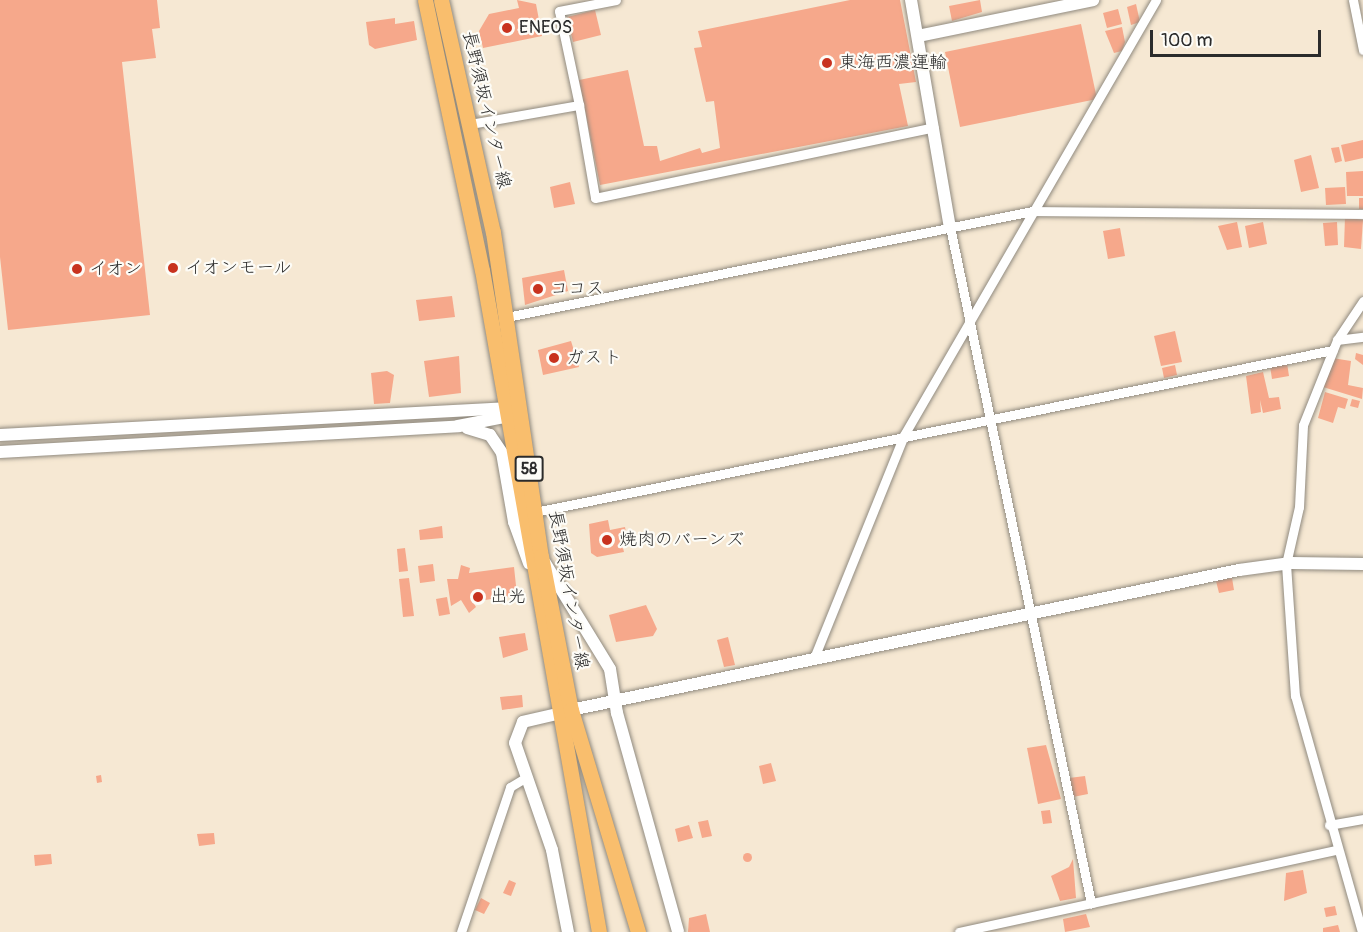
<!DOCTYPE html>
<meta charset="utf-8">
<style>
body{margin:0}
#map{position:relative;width:1363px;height:932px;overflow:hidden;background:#f6e8d3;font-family:Pangolin,"Klee One",sans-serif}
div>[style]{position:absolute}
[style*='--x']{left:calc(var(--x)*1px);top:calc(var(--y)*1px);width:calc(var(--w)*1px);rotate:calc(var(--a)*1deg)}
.building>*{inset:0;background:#f6a88b}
.round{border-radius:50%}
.roads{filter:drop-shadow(0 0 2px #908a7f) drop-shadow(0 0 2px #908a7f)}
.minor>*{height:9px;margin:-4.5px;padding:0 4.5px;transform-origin:4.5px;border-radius:4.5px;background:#fff}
.tertiary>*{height:12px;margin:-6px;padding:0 6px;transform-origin:6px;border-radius:6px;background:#fff}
.primary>*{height:15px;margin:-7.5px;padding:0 7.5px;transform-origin:7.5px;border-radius:7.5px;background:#f9be6d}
.dots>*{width:16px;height:16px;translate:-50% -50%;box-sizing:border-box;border:3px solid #fdfcf7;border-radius:50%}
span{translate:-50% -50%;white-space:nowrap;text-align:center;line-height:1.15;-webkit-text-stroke:4.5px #fdfcf7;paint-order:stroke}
.shield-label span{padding:2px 4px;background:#fdfcf7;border:2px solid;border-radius:4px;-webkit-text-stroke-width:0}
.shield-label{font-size:16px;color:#2b2b2b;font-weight:700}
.poi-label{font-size:18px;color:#2b2b2b}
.left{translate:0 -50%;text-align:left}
.street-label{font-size:18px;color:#2b2b2b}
.scale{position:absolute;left:1150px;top:30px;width:171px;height:27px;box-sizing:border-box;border:3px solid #2b2b2b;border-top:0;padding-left:8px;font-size:18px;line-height:21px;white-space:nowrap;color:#2b2b2b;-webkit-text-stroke:4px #fdfcf7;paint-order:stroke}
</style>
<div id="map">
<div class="building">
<div style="clip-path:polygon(0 0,157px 0,160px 28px,152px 29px,156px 58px,122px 62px,150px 315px,8px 330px,0 257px)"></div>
<div style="clip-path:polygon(517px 0,536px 4px,542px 36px,483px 48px,479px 31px,489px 14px,519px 8px)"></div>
<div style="clip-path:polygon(850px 0,900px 0,916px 82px,899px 84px,908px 126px,600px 185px,579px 80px,628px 70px,644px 146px,657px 146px,660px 161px,700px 148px,702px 153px,720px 148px,714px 101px,706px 102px,694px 48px,702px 47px,698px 31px)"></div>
<div style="clip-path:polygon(980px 0,982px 12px,952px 21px,949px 6px)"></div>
<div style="clip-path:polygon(1136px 4px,1140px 22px,1131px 25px,1127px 7px)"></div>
<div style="clip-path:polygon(1118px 9px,1122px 24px,1107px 28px,1103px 13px)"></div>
<div style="clip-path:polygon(595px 10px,601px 35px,573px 42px,567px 17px)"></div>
<div style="clip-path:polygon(395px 18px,395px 24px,414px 21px,417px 40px,375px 49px,369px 45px,366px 22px)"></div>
<div style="clip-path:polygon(1081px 24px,1097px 99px,960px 127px,945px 52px)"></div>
<div style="clip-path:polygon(1122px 27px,1125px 42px,1122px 51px,1114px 53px,1105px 31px)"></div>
<div style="clip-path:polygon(1363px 140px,1363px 158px,1345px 162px,1341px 145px)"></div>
<div style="clip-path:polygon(1339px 147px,1342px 161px,1335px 163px,1331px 148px)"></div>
<div style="clip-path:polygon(1311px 155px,1319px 188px,1301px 192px,1294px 160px)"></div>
<div style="clip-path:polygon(1363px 171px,1363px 196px,1347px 196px,1346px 172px)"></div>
<div style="clip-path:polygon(570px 182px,575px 204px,554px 208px,550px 187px)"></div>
<div style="clip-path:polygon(1345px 187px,1346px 204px,1326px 205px,1325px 188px)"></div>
<div style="clip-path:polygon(1359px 198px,1363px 198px,1363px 209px,1359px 209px)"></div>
<div style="clip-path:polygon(1345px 217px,1363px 220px,1361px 249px,1344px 247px)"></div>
<div style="clip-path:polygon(1237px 222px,1242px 247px,1227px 250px,1218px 226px)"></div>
<div style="clip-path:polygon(1263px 222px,1267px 244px,1249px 248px,1245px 226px)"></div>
<div style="clip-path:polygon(1337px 222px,1338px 245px,1325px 246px,1323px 223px)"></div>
<div style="clip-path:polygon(1120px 228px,1125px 256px,1108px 259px,1103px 231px)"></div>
<div style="clip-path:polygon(564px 270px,568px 291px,525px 305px,522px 278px)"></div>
<div style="clip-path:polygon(452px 296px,455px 317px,419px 321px,416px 300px)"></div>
<div style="clip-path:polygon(1175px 331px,1182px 362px,1161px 366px,1154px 336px)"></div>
<div style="clip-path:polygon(571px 341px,579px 367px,543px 375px,538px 350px)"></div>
<div style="clip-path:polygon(1356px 353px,1363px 355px,1363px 365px,1355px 359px)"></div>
<div style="clip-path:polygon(459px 356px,461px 393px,429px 397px,424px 361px)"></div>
<div style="clip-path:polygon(1332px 358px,1351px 361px,1348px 385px,1363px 388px,1362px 399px,1323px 387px)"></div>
<div style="clip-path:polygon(1287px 363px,1289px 376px,1272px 379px,1270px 366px)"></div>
<div style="clip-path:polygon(1175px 365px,1177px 375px,1164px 378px,1162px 368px)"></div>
<div style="clip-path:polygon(387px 371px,394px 375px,390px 403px,374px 404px,371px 373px)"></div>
<div style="clip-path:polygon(1263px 372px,1269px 398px,1279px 397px,1281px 409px,1263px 413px,1260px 400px,1261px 412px,1251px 414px,1246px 376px)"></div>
<div style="clip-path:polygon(1325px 392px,1348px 399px,1345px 409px,1338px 407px,1333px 423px,1318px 418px)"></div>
<div style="clip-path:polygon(1352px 399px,1360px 401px,1358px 408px,1350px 406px)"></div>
<div style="clip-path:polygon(608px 520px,610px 530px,625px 527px,628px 543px,622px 544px,624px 552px,597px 557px,591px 553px,589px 524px)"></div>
<div style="clip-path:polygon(442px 526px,443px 538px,420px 540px,419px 530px)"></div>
<div style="clip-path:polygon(405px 548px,408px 571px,399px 572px,397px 549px)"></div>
<div style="clip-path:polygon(433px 564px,435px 581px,420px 583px,418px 566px)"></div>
<div style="clip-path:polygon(461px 565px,470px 568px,469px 573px,514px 567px,517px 595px,473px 602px,476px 607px,469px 613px,461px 600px,451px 606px,447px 579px,458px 579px)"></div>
<div style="clip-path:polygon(409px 578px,414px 616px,403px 617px,399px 579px)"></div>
<div style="clip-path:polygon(1232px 578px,1234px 590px,1219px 593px,1216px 581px)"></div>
<div style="clip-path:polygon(447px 597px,450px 614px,439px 616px,436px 599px)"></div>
<div style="clip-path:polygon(646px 605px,657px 629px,653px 636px,616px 642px,609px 615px)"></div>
<div style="clip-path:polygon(525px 633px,528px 650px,503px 658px,499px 637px)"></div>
<div style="clip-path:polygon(728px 637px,735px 665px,724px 667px,717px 640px)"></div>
<div style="clip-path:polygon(522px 695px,523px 707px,502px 710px,500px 697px)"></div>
<div style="clip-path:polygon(1046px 745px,1061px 799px,1038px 804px,1027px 748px)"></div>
<div style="clip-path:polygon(771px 763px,776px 781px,763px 784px,759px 766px)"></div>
<div style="clip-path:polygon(101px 775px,102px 782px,97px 783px,96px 776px)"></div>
<div style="clip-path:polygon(1085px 776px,1088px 794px,1073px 797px,1069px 778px)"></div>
<div style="clip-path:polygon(1050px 810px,1052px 823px,1043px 824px,1041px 811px)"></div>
<div style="clip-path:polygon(708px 820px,712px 836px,702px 838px,698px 822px)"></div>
<div style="clip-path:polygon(689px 825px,693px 838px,678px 842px,675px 829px)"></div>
<div style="clip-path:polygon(214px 833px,215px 844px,199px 846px,197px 834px)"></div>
<div class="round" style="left:742.5px;top:852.5px;width:9px;height:9px"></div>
<div style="clip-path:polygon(51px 854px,52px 864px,35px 866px,34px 855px)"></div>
<div style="clip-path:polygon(1073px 859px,1076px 898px,1060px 901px,1051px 876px,1069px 867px)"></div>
<div style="clip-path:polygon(1303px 870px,1307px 893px,1284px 901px,1286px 873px)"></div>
<div style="clip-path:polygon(509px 880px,516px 883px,511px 896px,503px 893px)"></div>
<div style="clip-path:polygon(481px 898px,490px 903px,484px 914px,475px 910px)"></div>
<div style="clip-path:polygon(1335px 906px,1337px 915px,1326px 917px,1324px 908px)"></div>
<div style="clip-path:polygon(706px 914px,710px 932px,688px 932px,689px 918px)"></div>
<div style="clip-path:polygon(1086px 914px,1090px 927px,1065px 932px,1063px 919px)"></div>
<div style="clip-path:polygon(1338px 925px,1340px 932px,1323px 932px,1323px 928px)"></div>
</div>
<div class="roads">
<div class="minor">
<div style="--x:1353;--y:0;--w:51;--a:78.7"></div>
<div style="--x:579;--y:105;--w:94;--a:80.2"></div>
<div style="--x:595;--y:198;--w:346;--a:-11.8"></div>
<div style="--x:470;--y:124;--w:111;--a:-9.9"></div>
<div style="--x:579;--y:105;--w:96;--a:-102"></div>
<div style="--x:559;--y:11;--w:58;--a:-10.9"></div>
<div style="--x:950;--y:227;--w:691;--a:78.22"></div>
<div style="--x:507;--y:317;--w:536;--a:-11.41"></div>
<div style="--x:1032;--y:211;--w:331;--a:0.5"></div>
<div style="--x:1337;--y:340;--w:26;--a:-7"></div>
<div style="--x:535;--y:512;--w:814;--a:-11.48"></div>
<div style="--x:814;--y:658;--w:240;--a:-68"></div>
<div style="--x:904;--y:435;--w:503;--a:-59.92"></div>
<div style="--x:1329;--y:825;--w:35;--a:-10"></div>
<div style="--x:461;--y:932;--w:153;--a:-71.3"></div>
<div style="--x:510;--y:787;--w:17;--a:-31"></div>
<div style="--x:959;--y:932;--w:385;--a:-12.3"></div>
<div style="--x:1362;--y:932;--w:245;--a:-105.8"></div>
<div style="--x:1295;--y:696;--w:132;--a:-93.9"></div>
<div style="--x:1286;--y:564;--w:58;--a:-77.2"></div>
<div style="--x:1299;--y:507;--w:82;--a:-87.2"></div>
<div style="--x:1303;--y:425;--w:92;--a:-68.2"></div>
<div style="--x:1337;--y:340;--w:47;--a:-56.3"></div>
</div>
<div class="tertiary">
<div style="--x:911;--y:0;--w:230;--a:80.3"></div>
<div style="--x:918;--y:36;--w:179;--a:-11.6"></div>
<div style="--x:467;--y:428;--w:24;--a:17"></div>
<div style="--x:490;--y:435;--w:22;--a:56"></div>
<div style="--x:502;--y:453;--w:70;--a:80.1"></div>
<div style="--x:514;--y:522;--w:44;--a:69.9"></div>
<div style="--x:0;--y:435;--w:513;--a:-3.02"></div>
<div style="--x:0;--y:452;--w:459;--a:-3.2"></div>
<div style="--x:458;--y:426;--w:58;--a:-10.9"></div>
<div style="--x:545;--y:563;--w:124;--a:58.5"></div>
<div style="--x:610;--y:669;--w:45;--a:81"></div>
<div style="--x:617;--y:713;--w:227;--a:74.4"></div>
<div style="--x:571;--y:710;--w:683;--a:-11.84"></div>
<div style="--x:1239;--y:570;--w:52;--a:-7.7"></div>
<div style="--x:1291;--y:563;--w:72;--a:0.8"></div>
<div style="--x:557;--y:714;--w:35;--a:167"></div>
<div style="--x:523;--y:722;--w:22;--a:111"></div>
<div style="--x:515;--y:743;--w:113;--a:70.9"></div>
<div style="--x:552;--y:850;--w:84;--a:79"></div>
</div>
<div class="primary">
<div style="--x:425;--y:0;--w:276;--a:78.1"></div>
<div style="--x:482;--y:270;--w:672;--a:79.98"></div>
<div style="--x:441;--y:0;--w:238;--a:77.4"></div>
<div style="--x:493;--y:232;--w:328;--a:81.6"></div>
<div style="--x:541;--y:556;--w:157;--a:79"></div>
<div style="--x:571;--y:710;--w:232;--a:73.2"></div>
</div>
</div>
<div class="dots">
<div style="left:507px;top:28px;background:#c8321e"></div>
<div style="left:827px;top:63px;background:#c8321e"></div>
<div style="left:173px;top:268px;background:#c8321e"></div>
<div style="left:77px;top:269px;background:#c8321e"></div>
<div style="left:538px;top:289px;background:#c8321e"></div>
<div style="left:554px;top:358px;background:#c8321e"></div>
<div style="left:607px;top:540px;background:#c8321e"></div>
<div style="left:478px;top:597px;background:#c8321e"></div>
</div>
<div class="shield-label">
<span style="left:529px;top:469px">58</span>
</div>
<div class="poi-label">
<span class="left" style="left:519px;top:28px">ENEOS</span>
<span class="left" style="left:839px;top:63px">東海西濃運輸</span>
<span class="left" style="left:185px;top:268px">イオンモール</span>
<span class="left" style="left:89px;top:269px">イオン</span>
<span class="left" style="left:550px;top:289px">ココス</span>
<span class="left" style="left:566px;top:358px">ガスト</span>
<span class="left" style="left:619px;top:540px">焼肉のバーンズ</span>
<span class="left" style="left:490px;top:597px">出光</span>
</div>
<div class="street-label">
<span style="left:486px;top:110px;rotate:77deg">長野須坂インター線</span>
<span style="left:568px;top:590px;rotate:80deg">長野須坂インター線</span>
</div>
<div class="scale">100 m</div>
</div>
